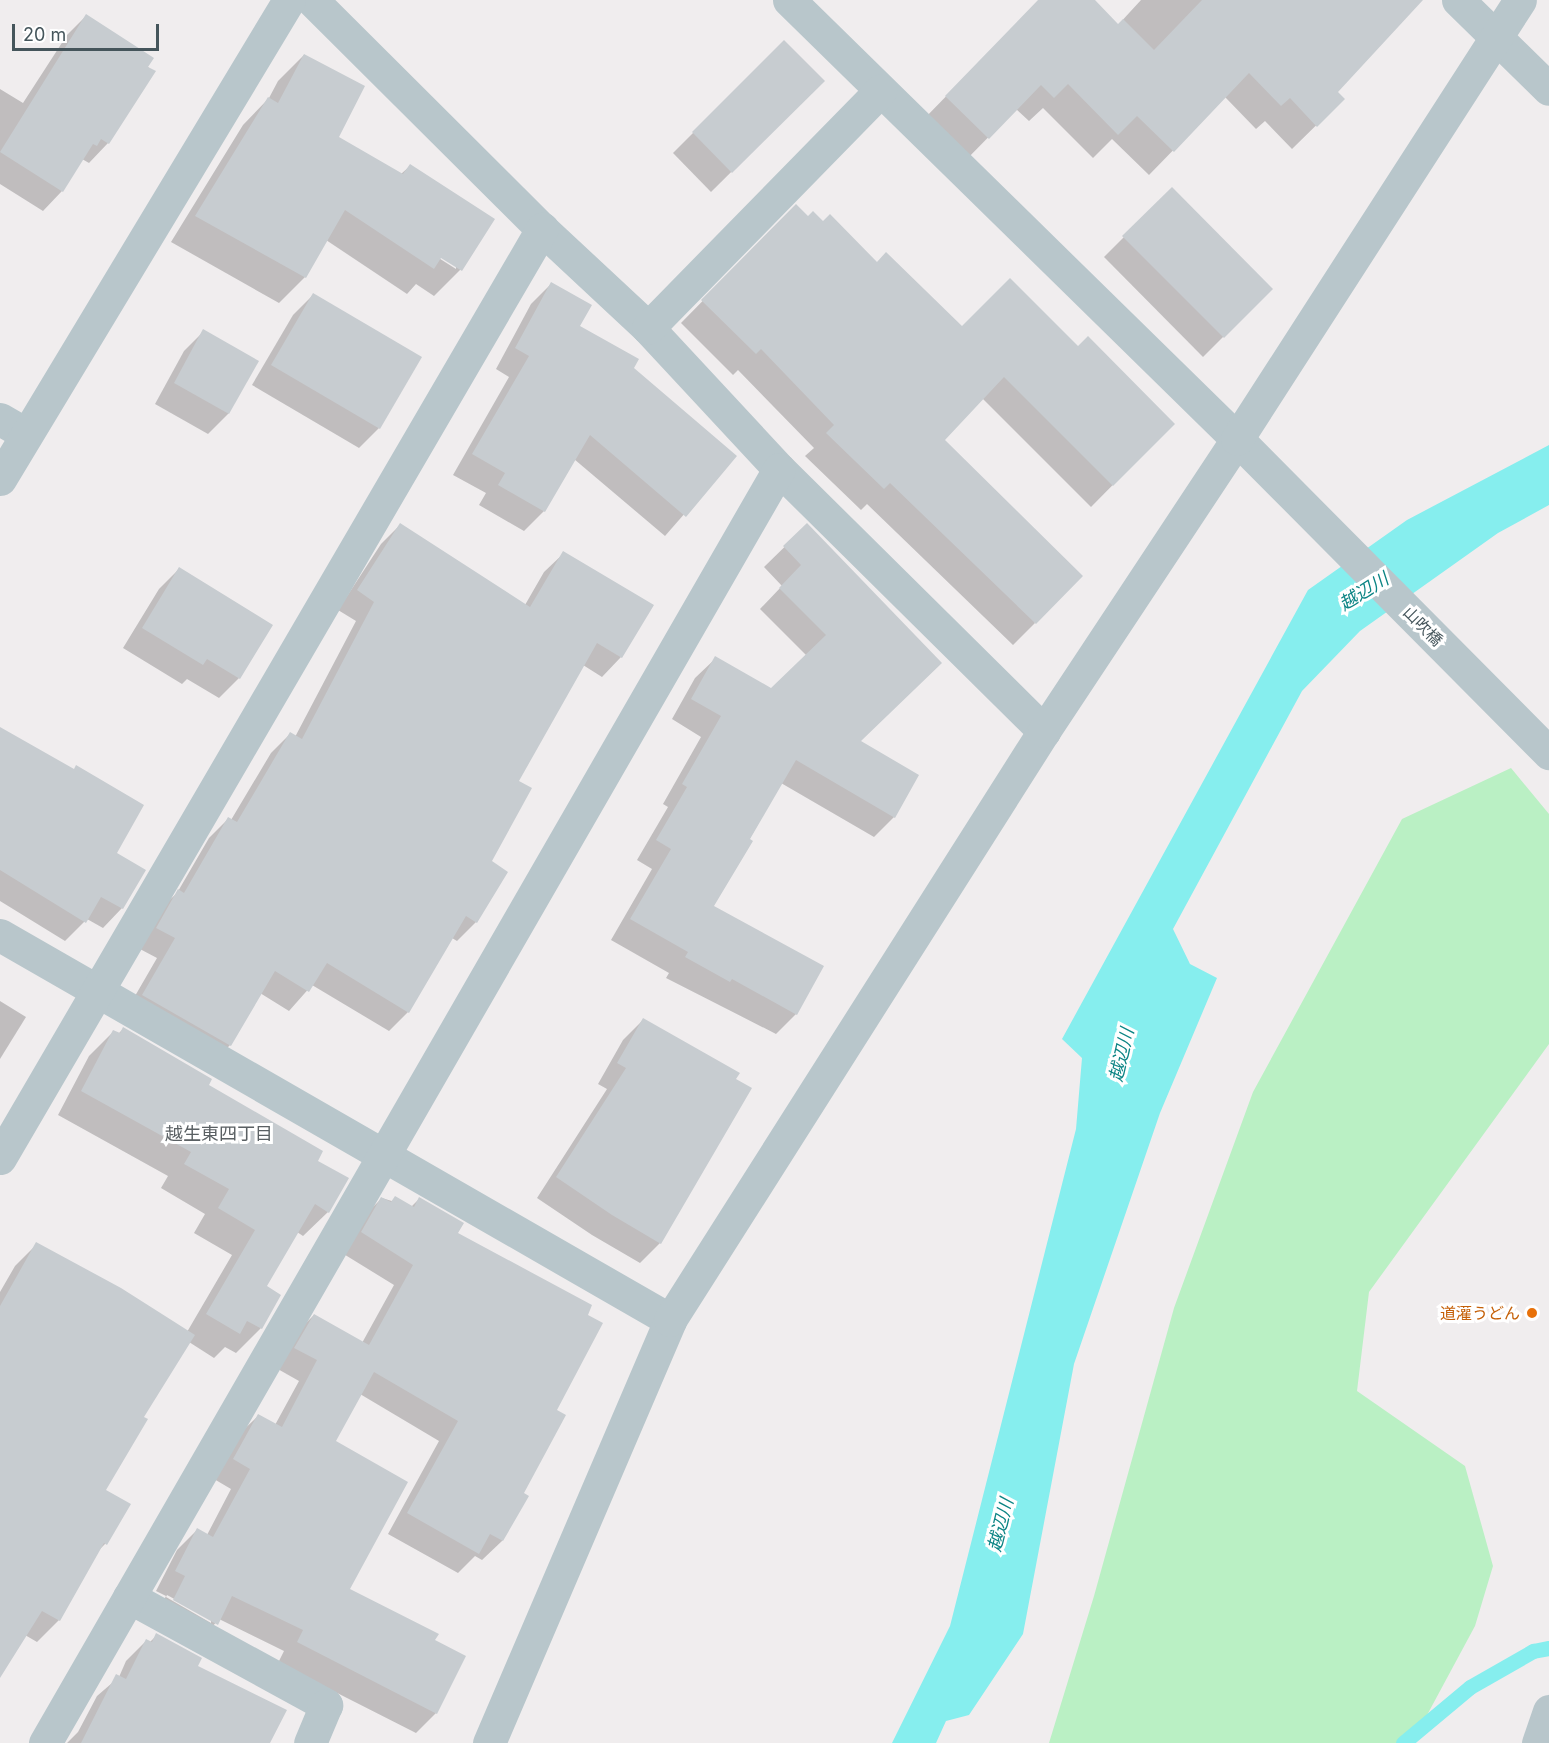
<!DOCTYPE html>
<meta charset="utf-8">
<style>
body{margin:0}
#map{position:relative;width:1549px;height:1743px;overflow:hidden;background:#f0edee;font-family:Inter,"Noto Sans JP",sans-serif}
div>[style]{position:absolute}
[style*='--x']{left:calc(var(--x)*1px);top:calc(var(--y)*1px);width:calc(var(--w)*1px);rotate:calc(var(--a)*1deg)}
.green>*{inset:0;background:#baf0c4}
.water>*{inset:0;background:#86eeee}
.shadow>*{inset:0;background:#0003}
.stream>*{height:15px;margin:-7.5px;padding:0 7.5px;transform-origin:7.5px;border-radius:7.5px;background:#86eeee}
.building>*{inset:0;background:#c7ccd0}
.minor>*{height:33px;margin:-16.5px;padding:0 16.5px;transform-origin:16.5px;border-radius:16.5px;background:#b8c6cb}
.dots>*{width:16px;height:16px;translate:-50% -50%;box-sizing:border-box;border:3px solid #fff;border-radius:50%}
span{translate:-50% -50%;white-space:nowrap;text-align:center;line-height:1.15;-webkit-text-stroke:6px #fff;paint-order:stroke}
.street-label{font-size:16px;color:#45555b}
.food-label{font-size:16px;color:#c56008}
.right{translate:-100% -50%;text-align:right}
.water-label{font-size:18px;color:#0b8484;font-style:italic}
.neighbourhood-label{font-size:18px;color:#5a6063}
.scale{position:absolute;left:12px;top:24px;width:147px;height:27px;box-sizing:border-box;border:3px solid #45555b;border-top:0;padding-left:8px;font-size:18px;line-height:21px;white-space:nowrap;color:#45555b;-webkit-text-stroke:4px #fff;paint-order:stroke}
</style>
<div id="map">
<div class="green">
<div style="clip-path:polygon(1511px 768px,1549px 814px,1549px 1044px,1369px 1292px,1357px 1391px,1465px 1466px,1493px 1566px,1475px 1626px,1412px 1743px,1049px 1743px,1094px 1596px,1174px 1308px,1253px 1092px,1402px 819px)"></div>
</div>
<div class="water">
<div style="clip-path:polygon(1549px 445px,1549px 505px,1498px 533px,1360px 631px,1302px 691px,1173px 929px,1190px 964px,1217px 978px,1160px 1113px,1074px 1364px,1023px 1634px,969px 1715px,946px 1721px,936px 1743px,892px 1743px,950px 1626px,1076px 1129px,1082px 1058px,1062px 1039px,1308px 590px,1407px 520px)"></div>
</div>
<div class="shadow">
<div style="clip-path:polygon(1040px 0,1093px 0,1118px 25px,1141px 0,1404px 0,1336px 92px,1343px 99px,1292px 149px,1265px 121px,1256px 129px,1225px 97px,1149px 175px,1112px 139px,1093px 158px,1043px 108px,1029px 121px,1016px 109px,964px 162px,922px 121px)"></div>
<div style="clip-path:polygon(86px 16px,154px 72px,108px 143px,89px 163px,82px 159px,62px 191px,43px 211px,0 184px,0 89px,23px 103px,67px 35px)"></div>
<div style="clip-path:polygon(784px 42px,823px 81px,711px 192px,673px 153px)"></div>
<div style="clip-path:polygon(evenodd,304px 55px,337px 138px,401px 174px,410px 166px,493px 219px,460px 270px,434px 296px,416px 284px,407px 294px,326px 240px,305px 277px,279px 303px,171px 242px,243px 125px,269px 98px,278px 81px,304px 55px,436px 253px,456px 266px,456px 269px,434px 255px,436px 253px)"></div>
<div style="clip-path:polygon(1172px 189px,1271px 289px,1203px 357px,1104px 257px)"></div>
<div style="clip-path:polygon(796px 206px,808px 218px,877px 264px,962px 329px,1078px 348px,1173px 424px,1091px 507px,982px 398px,943px 440px,1035px 623px,1013px 645px,867px 504px,861px 510px,805px 456px,814px 448px,738px 370px,733px 375px,681px 323px)"></div>
<div style="clip-path:polygon(551px 284px,578px 327px,735px 456px,665px 536px,574px 459px,544px 511px,524px 531px,479px 505px,486px 493px,453px 475px,509px 377px,496px 369px,531px 304px)"></div>
<div style="clip-path:polygon(313px 295px,379px 428px,359px 448px,252px 385px,293px 315px)"></div>
<div style="clip-path:polygon(204px 331px,257px 362px,228px 414px,208px 434px,155px 404px,184px 351px)"></div>
<div style="clip-path:polygon(400px 525px,525px 605px,544px 572px,564px 553px,621px 657px,602px 677px,583px 665px,517px 781px,490px 862px,476px 922px,457px 941px,452px 938px,408px 1012px,389px 1031px,312px 985px,289px 1011px,260px 993px,230px 1045px,211px 1065px,124px 1015px,157px 958px,138px 948px,159px 910px,177px 893px,209px 838px,228px 819px,231px 820px,271px 753px,290px 734px,295px 737px,356px 621px,338px 610px,381px 544px)"></div>
<div style="clip-path:polygon(807px 525px,859px 742px,894px 817px,874px 837px,781px 783px,712px 906px,796px 1014px,776px 1034px,666px 978px,669px 973px,611px 940px,652px 869px,637px 860px,668px 807px,663px 804px,701px 737px,672px 719px,695px 678px,716px 658px,771px 690px,807px 656px,760px 609px,782px 586px,764px 567px)"></div>
<div style="clip-path:polygon(179px 569px,239px 678px,219px 698px,187px 679px,182px 684px,123px 648px,159px 589px)"></div>
<div style="clip-path:polygon(0 729px,115px 853px,122px 908px,103px 928px,87px 919px,65px 941px,0 901px)"></div>
<div style="clip-path:polygon(0 1001px,26px 1017px,0 1059px)"></div>
<div style="clip-path:polygon(643px 1020px,660px 1243px,640px 1263px,592px 1235px,537px 1198px,607px 1089px,598px 1084px,623px 1040px)"></div>
<div style="clip-path:polygon(123px 1029px,316px 1161px,328px 1212px,303px 1236px,297px 1232px,265px 1286px,279px 1296px,261px 1328px,236px 1353px,225px 1347px,214px 1358px,189px 1342px,142px 1418px,104px 1490px,129px 1505px,105px 1544px,96px 1553px,59px 1620px,37px 1642px,25px 1635px,0 1675px,0 1292px,15px 1266px,37px 1244px,187px 1332px,232px 1255px,194px 1233px,205px 1214px,161px 1188px,168px 1176px,58px 1115px,89px 1056px,113px 1032px,118px 1034px)"></div>
<div style="clip-path:polygon(evenodd,382px 1198px,411px 1207px,419px 1199px,456px 1234px,555px 1410px,522px 1493px,527px 1496px,502px 1541px,482px 1560px,475px 1556px,458px 1573px,388px 1534px,439px 1441px,360px 1394px,334px 1442px,347px 1589px,433px 1641px,436px 1713px,416px 1733px,278px 1663px,284px 1651px,219px 1619px,197px 1644px,154px 1620px,166px 1596px,156px 1591px,177px 1550px,197px 1530px,207px 1535px,231px 1489px,214px 1479px,238px 1435px,258px 1416px,275px 1425px,299px 1381px,276px 1368px,294px 1335px,314px 1315px,362px 1343px,394px 1285px,342px 1253px,362px 1218px,382px 1198px,167px 1595px,211px 1619px,211px 1623px,166px 1597px,167px 1595px)"></div>
<div style="clip-path:polygon(157px 1635px,196px 1666px,268px 1743px,67px 1743px,78px 1732px,97px 1696px,119px 1677px,126px 1661px,146px 1641px,149px 1643px)"></div>
</div>
<div class="stream">
<div style="--x:1403;--y:1743;--w:87;--a:-39.9"></div>
<div style="--x:1470;--y:1687;--w:73;--a:-29.7"></div>
<div style="--x:1533;--y:1651;--w:16;--a:-11"></div>
</div>
<div class="building">
<div style="clip-path:polygon(1038px 0,1095px 0,1118px 24px,1123px 19px,1154px 50px,1202px 0,1423px 0,1338px 92px,1345px 99px,1317px 127px,1290px 98px,1281px 106px,1249px 73px,1174px 152px,1137px 116px,1118px 135px,1068px 84px,1054px 98px,1041px 85px,989px 139px,945px 96px)"></div>
<div style="clip-path:polygon(86px 14px,154px 58px,148px 67px,156px 71px,109px 144px,101px 139px,97px 146px,93px 144px,63px 192px,0 152px)"></div>
<div style="clip-path:polygon(784px 40px,825px 81px,732px 173px,692px 132px)"></div>
<div style="clip-path:polygon(304px 54px,365px 86px,339px 137px,403px 174px,410px 164px,495px 219px,462px 271px,441px 258px,434px 269px,345px 210px,306px 278px,195px 216px,268px 97px,278px 103px)"></div>
<div style="clip-path:polygon(1172px 187px,1273px 289px,1224px 338px,1122px 236px)"></div>
<div style="clip-path:polygon(796px 204px,808px 216px,813px 211px,823px 221px,830px 214px,877px 262px,886px 252px,962px 326px,1010px 278px,1078px 346px,1088px 336px,1175px 424px,1113px 486px,1004px 377px,945px 440px,1083px 576px,1036px 624px,890px 483px,884px 489px,826px 433px,834px 425px,761px 349px,756px 354px,701px 300px)"></div>
<div style="clip-path:polygon(551px 282px,592px 305px,580px 326px,639px 359px,634px 368px,737px 456px,686px 517px,590px 435px,545px 512px,498px 485px,505px 473px,472px 454px,529px 356px,515px 348px)"></div>
<div style="clip-path:polygon(313px 293px,422px 357px,380px 429px,271px 365px)"></div>
<div style="clip-path:polygon(203px 329px,259px 361px,229px 414px,174px 383px)"></div>
<div style="clip-path:polygon(400px 523px,530px 607px,563px 551px,654px 605px,622px 658px,597px 643px,519px 781px,532px 788px,492px 861px,508px 872px,477px 923px,466px 916px,409px 1013px,327px 963px,309px 992px,275px 971px,231px 1046px,142px 995px,175px 938px,156px 928px,178px 889px,184px 893px,228px 817px,237px 822px,290px 732px,302px 739px,374px 602px,357px 590px)"></div>
<div style="clip-path:polygon(807px 523px,942px 663px,861px 741px,919px 775px,895px 818px,796px 760px,750px 839px,753px 841px,714px 906px,824px 966px,797px 1015px,732px 979px,730px 982px,685px 957px,688px 952px,630px 919px,671px 849px,656px 840px,687px 787px,682px 784px,721px 716px,691px 699px,715px 656px,771px 688px,826px 635px,779px 588px,801px 565px,783px 546px)"></div>
<div style="clip-path:polygon(179px 567px,273px 625px,240px 679px,207px 659px,203px 665px,142px 628px)"></div>
<div style="clip-path:polygon(0 727px,74px 769px,76px 765px,144px 805px,117px 853px,146px 870px,123px 909px,101px 897px,86px 923px,0 870px)"></div>
<div style="clip-path:polygon(643px 1018px,740px 1073px,736px 1079px,752px 1088px,661px 1244px,612px 1215px,556px 1177px,626px 1068px,617px 1063px)"></div>
<div style="clip-path:polygon(123px 1027px,212px 1079px,209px 1085px,323px 1151px,318px 1161px,349px 1178px,329px 1213px,315px 1204px,267px 1286px,281px 1295px,262px 1329px,247px 1321px,240px 1334px,206px 1314px,255px 1230px,218px 1208px,229px 1189px,184px 1164px,191px 1152px,81px 1091px,113px 1030px,120px 1033px)"></div>
<div style="clip-path:polygon(395px 1196px,414px 1207px,419px 1197px,464px 1223px,458px 1233px,592px 1305px,588px 1315px,603px 1323px,557px 1410px,566px 1415px,524px 1493px,529px 1496px,503px 1541px,490px 1534px,479px 1554px,407px 1513px,458px 1421px,374px 1372px,336px 1441px,408px 1482px,350px 1589px,439px 1634px,435px 1640px,466px 1656px,437px 1714px,297px 1642px,303px 1630px,232px 1596px,218px 1625px,173px 1600px,185px 1576px,175px 1571px,197px 1528px,213px 1537px,250px 1469px,233px 1459px,258px 1414px,282px 1427px,317px 1360px,294px 1348px,314px 1314px,369px 1345px,413px 1265px,361px 1232px,381px 1197px,391px 1202px)"></div>
<div style="clip-path:polygon(36px 1242px,121px 1288px,195px 1335px,144px 1417px,148px 1419px,106px 1490px,131px 1504px,107px 1545px,104px 1543px,60px 1621px,42px 1611px,0 1678px,0 1306px)"></div>
<div style="clip-path:polygon(156px 1633px,202px 1658px,198px 1666px,287px 1710px,270px 1743px,81px 1743px,116px 1674px,126px 1679px,146px 1639px,152px 1642px)"></div>
</div>
<div class="minor">
<div style="--x:312;--y:0;--w:325;--a:44.9"></div>
<div style="--x:542;--y:229;--w:145;--a:43"></div>
<div style="--x:648;--y:328;--w:192;--a:47.1"></div>
<div style="--x:779;--y:469;--w:373;--a:44.7"></div>
<div style="--x:789;--y:0;--w:627;--a:44.42"></div>
<div style="--x:1237;--y:439;--w:443;--a:45.2"></div>
<div style="--x:1458;--y:0;--w:127;--a:44.4"></div>
<div style="--x:648;--y:328;--w:332;--a:-45.6"></div>
<div style="--x:0;--y:419;--w:30;--a:30"></div>
<div style="--x:0;--y:479;--w:559;--a:-58.9"></div>
<div style="--x:0;--y:935;--w:773;--a:29.88"></div>
<div style="--x:0;--y:1158;--w:1076;--a:-59.74"></div>
<div style="--x:129;--y:1597;--w:225;--a:28.7"></div>
<div style="--x:326;--y:1705;--w:41;--a:112.8"></div>
<div style="--x:45;--y:1743;--w:1470;--a:-60.05"></div>
<div style="--x:489;--y:1743;--w:460;--a:-66.8"></div>
<div style="--x:670;--y:1320;--w:698;--a:-57.59"></div>
<div style="--x:1044;--y:731;--w:350;--a:-56.5"></div>
<div style="--x:1237;--y:439;--w:522;--a:-57.19"></div>
<div style="--x:1538;--y:1743;--w:34;--a:-71"></div>
</div>
<div class="dots">
<div style="left:1532px;top:1313px;background:#e8710a"></div>
</div>
<div class="street-label">
<span style="left:1423px;top:626px;rotate:45deg">山吹橋</span>
</div>
<div class="food-label">
<span class="right" style="left:1520px;top:1313px">道灌うどん</span>
</div>
<div class="water-label">
<span style="left:1364px;top:592px;rotate:-32deg">越辺川</span>
<span style="left:1122px;top:1055px;rotate:-77deg">越辺川</span>
<span style="left:1001px;top:1525px;rotate:-76deg">越辺川</span>
</div>
<div class="neighbourhood-label">
<span style="left:219px;top:1134px">越生東四丁目</span>
</div>
<div class="scale">20 m</div>
</div>
